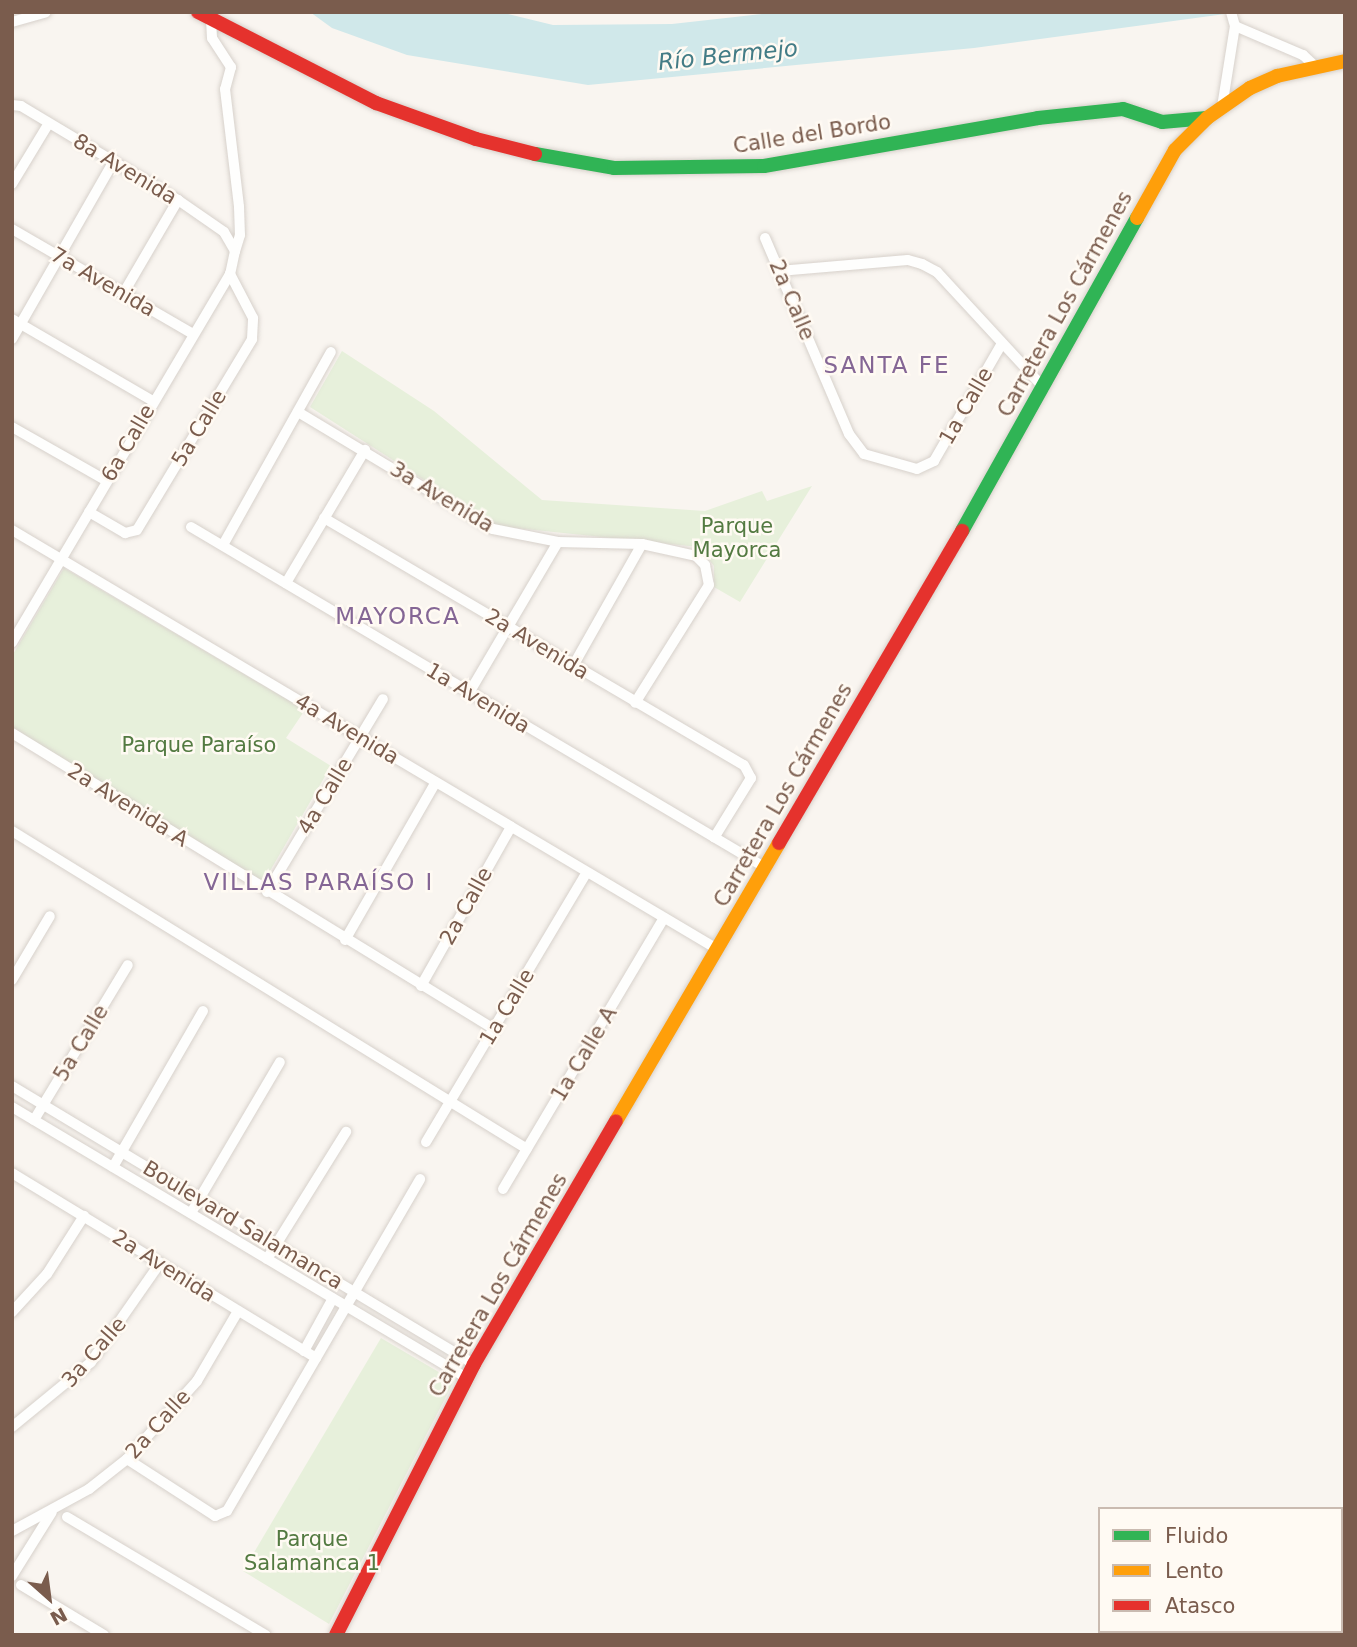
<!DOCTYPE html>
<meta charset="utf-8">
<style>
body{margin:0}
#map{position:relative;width:1357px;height:1647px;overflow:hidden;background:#f9f5f0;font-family:"DejaVu Sans",sans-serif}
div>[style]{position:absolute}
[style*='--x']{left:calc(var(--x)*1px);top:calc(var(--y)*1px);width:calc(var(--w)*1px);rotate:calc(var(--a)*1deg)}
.green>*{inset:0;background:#e7f0db}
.water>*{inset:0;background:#d0e8ea}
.roads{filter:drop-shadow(0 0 2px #d7d1cb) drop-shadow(0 0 2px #d7d1cb)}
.street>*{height:10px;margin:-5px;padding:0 5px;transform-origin:5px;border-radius:5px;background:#fefefd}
.fast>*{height:14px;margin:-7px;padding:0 7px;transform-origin:7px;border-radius:7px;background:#30b455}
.slow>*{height:14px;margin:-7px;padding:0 7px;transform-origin:7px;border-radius:7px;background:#ff9f0a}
.jam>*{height:14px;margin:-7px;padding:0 7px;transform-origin:7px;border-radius:7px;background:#e5322d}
span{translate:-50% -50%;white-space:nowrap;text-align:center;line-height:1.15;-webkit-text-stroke:5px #fffaf3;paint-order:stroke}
.street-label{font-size:21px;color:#7a5c4d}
.park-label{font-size:21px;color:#537a41}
.water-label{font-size:23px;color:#437c86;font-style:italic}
.neighbourhood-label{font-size:23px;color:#846695;letter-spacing:2px}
.frame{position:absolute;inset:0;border:14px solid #7a5c4d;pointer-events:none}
.legend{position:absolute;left:1098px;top:1507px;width:245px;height:126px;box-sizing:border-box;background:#fffaf3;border:2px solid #cabbb1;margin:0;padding:9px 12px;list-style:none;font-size:21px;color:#7a5c4d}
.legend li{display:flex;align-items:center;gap:14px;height:35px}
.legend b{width:35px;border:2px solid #cabbb1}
.north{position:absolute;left:14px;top:1563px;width:70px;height:70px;-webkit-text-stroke:5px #fffaf3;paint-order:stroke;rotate:152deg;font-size:19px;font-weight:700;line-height:28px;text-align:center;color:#7a5c4d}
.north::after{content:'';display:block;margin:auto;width:24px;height:32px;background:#7a5c4d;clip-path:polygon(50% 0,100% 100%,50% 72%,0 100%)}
</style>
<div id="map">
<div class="green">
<div style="clip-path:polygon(342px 351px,434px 411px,542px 500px,705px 511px,762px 491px,767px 501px,812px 486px,740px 602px,714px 587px,714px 566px,699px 547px,496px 526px,310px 407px)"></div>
<div style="clip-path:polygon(64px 568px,305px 710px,286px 738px,331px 766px,263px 883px,12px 727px,12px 656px)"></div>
<div style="clip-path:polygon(381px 1338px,454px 1381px,329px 1624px,243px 1571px)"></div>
</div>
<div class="water">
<div style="clip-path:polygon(310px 12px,500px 12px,553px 25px,672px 24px,779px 12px,1240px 12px,974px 48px,588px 85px,407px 55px,332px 28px)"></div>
</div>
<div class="roads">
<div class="street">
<div style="--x:211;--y:19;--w:19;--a:87"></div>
<div style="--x:212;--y:38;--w:35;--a:57"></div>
<div style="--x:231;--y:67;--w:23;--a:105"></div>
<div style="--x:225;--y:89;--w:119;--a:83.2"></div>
<div style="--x:239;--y:207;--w:28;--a:88"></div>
<div style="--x:240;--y:235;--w:17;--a:107"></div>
<div style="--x:12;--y:22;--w:35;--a:-16"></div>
<div style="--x:1235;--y:26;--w:74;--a:23.1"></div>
<div style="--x:1303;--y:55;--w:16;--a:43"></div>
<div style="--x:12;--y:105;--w:9;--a:6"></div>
<div style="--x:21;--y:106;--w:183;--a:30.9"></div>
<div style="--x:178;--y:200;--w:56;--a:34.8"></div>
<div style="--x:224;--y:232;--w:22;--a:60"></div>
<div style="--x:235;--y:251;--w:24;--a:102"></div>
<div style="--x:230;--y:274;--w:428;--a:120.6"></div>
<div style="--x:1222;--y:107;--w:82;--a:-80.9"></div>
<div style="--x:1235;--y:26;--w:15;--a:-106"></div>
<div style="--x:12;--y:184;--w:71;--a:-58.8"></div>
<div style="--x:12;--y:229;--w:209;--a:30.1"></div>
<div style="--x:765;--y:238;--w:213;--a:66.8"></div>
<div style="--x:849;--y:434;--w:25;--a:53"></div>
<div style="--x:864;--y:454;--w:55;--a:15.8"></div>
<div style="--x:917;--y:469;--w:19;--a:-25"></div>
<div style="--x:934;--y:461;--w:136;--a:-60"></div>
<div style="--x:779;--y:271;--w:129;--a:-4.9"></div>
<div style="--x:908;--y:260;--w:15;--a:16"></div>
<div style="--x:922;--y:264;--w:17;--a:28"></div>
<div style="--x:937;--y:272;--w:158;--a:47.3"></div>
<div style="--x:123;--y:294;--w:109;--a:-59.7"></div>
<div style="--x:12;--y:319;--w:163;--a:30.2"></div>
<div style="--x:12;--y:339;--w:203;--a:-60.2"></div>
<div style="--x:298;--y:412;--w:227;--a:31"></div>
<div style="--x:493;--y:529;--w:66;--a:11.3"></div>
<div style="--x:558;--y:542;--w:84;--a:1.4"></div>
<div style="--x:642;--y:544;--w:55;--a:12.5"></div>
<div style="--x:696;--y:556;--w:13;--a:45"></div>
<div style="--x:705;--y:565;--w:20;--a:79"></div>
<div style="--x:709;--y:585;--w:139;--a:122.1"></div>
<div style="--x:12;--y:427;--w:109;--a:29.6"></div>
<div style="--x:89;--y:512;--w:42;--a:30.3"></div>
<div style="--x:125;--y:533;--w:12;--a:-14"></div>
<div style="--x:137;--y:530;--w:223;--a:-58.9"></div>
<div style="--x:252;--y:339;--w:21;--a:-87"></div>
<div style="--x:253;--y:318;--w:50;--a:-117.6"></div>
<div style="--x:324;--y:518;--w:487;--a:30.5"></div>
<div style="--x:744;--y:765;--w:15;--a:62"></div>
<div style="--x:751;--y:778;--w:70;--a:121.7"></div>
<div style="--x:191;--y:527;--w:669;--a:30.67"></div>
<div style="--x:12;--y:530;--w:820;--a:30.72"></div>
<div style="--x:223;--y:545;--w:221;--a:-60.8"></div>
<div style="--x:286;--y:583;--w:155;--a:-59.3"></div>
<div style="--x:573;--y:666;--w:140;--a:-60.5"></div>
<div style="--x:469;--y:693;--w:175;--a:-59.5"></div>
<div style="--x:12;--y:733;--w:566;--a:31.55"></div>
<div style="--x:12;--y:831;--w:605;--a:31.69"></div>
<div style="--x:267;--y:892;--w:225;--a:-59"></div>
<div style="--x:345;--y:940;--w:182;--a:-60.1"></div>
<div style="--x:12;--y:980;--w:74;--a:-59.3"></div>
<div style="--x:421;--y:986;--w:183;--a:-60.5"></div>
<div style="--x:12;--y:1086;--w:539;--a:31.04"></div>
<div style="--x:12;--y:1107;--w:530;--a:30.78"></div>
<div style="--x:34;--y:1120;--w:181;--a:-58.8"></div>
<div style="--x:426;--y:1142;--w:314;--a:-59.2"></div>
<div style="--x:113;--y:1167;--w:180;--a:-60"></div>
<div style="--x:12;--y:1173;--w:356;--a:31.3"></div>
<div style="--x:503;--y:1189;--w:315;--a:-59.3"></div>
<div style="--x:191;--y:1213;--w:175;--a:-59.5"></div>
<div style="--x:267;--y:1259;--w:150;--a:-58.1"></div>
<div style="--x:12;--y:1312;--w:52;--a:-47.4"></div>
<div style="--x:47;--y:1274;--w:69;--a:-57.5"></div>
<div style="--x:304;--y:1351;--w:60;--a:-61.3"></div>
<div style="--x:12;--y:1427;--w:102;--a:-39.4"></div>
<div style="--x:91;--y:1362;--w:121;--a:-55.1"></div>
<div style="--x:127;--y:1459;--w:105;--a:32.9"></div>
<div style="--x:215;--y:1516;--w:13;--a:-23"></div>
<div style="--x:227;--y:1511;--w:384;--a:-59.8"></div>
<div style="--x:67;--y:1517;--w:231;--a:30.7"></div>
<div style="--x:12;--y:1531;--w:88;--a:-28.6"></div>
<div style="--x:89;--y:1489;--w:48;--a:-38.3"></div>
<div style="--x:127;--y:1459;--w:105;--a:-48.1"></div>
<div style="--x:197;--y:1381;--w:81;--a:-59.6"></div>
<div style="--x:12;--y:1576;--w:75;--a:-58"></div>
<div style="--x:21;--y:1585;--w:97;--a:31.1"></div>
</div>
<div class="fast">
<div style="--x:535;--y:154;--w:80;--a:10"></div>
<div style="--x:614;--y:168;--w:150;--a:-0.8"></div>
<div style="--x:764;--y:166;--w:278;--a:-9.9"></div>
<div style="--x:1038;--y:118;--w:85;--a:-6"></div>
<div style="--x:1123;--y:109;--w:41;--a:18.4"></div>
<div style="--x:1162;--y:122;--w:45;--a:-5.1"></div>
<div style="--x:962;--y:531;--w:359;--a:-60.8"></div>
</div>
<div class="slow">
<div style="--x:1137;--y:218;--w:78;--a:-60.8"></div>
<div style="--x:1175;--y:150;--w:45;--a:-45"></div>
<div style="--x:1207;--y:118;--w:52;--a:-34.9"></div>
<div style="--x:1250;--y:88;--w:30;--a:-24"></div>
<div style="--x:1277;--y:76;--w:70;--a:-12.4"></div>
<div style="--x:616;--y:1121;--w:322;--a:-59.6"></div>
</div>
<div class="jam">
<div style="--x:198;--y:12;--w:200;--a:27.1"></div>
<div style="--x:376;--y:103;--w:106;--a:19.8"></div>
<div style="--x:476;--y:139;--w:61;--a:14.3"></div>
<div style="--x:779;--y:843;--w:362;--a:-59.6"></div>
<div style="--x:336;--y:1635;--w:304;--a:-63"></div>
<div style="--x:474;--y:1364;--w:281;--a:-59.7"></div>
</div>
</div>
<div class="street-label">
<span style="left:812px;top:134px;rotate:-9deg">Calle del Bordo</span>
<span style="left:125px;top:169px;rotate:31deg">8a Avenida</span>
<span style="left:103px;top:282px;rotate:30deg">7a Avenida</span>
<span style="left:792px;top:300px;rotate:67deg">2a Calle</span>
<span style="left:1065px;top:304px;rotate:-61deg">Carretera Los Cármenes</span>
<span style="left:966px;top:406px;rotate:-60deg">1a Calle</span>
<span style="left:199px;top:428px;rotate:-59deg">5a Calle</span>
<span style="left:128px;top:443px;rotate:-60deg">6a Calle</span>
<span style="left:442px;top:497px;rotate:31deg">3a Avenida</span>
<span style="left:537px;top:644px;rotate:31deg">2a Avenida</span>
<span style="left:478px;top:698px;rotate:31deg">1a Avenida</span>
<span style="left:347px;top:729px;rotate:31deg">4a Avenida</span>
<span style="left:783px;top:795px;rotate:-60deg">Carretera Los Cármenes</span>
<span style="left:325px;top:796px;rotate:-59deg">4a Calle</span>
<span style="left:128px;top:805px;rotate:32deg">2a Avenida A</span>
<span style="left:466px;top:906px;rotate:-61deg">2a Calle</span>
<span style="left:507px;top:1007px;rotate:-59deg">1a Calle</span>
<span style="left:81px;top:1043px;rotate:-59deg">5a Calle</span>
<span style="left:584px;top:1054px;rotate:-59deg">1a Calle A</span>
<span style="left:243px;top:1225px;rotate:31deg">Boulevard Salamanca</span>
<span style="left:164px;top:1266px;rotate:32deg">2a Avenida</span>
<span style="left:498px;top:1285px;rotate:-60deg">Carretera Los Cármenes</span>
<span style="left:94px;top:1352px;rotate:-49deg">3a Calle</span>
<span style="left:158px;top:1424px;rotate:-48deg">2a Calle</span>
</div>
<div class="park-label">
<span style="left:737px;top:538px">Parque<br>Mayorca</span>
<span style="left:199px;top:745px">Parque Paraíso</span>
<span style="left:312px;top:1551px">Parque<br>Salamanca 1</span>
</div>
<div class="water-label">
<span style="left:728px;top:55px;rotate:-6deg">Río Bermejo</span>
</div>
<div class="neighbourhood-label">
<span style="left:887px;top:365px">SANTA FE</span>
<span style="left:398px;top:616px">MAYORCA</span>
<span style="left:319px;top:882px">VILLAS PARAÍSO I</span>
</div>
<div class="frame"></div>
<ul class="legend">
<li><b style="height:9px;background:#30b455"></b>Fluido</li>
<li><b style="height:9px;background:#ff9f0a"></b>Lento</li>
<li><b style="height:9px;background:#e5322d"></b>Atasco</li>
</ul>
<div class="north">N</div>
</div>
